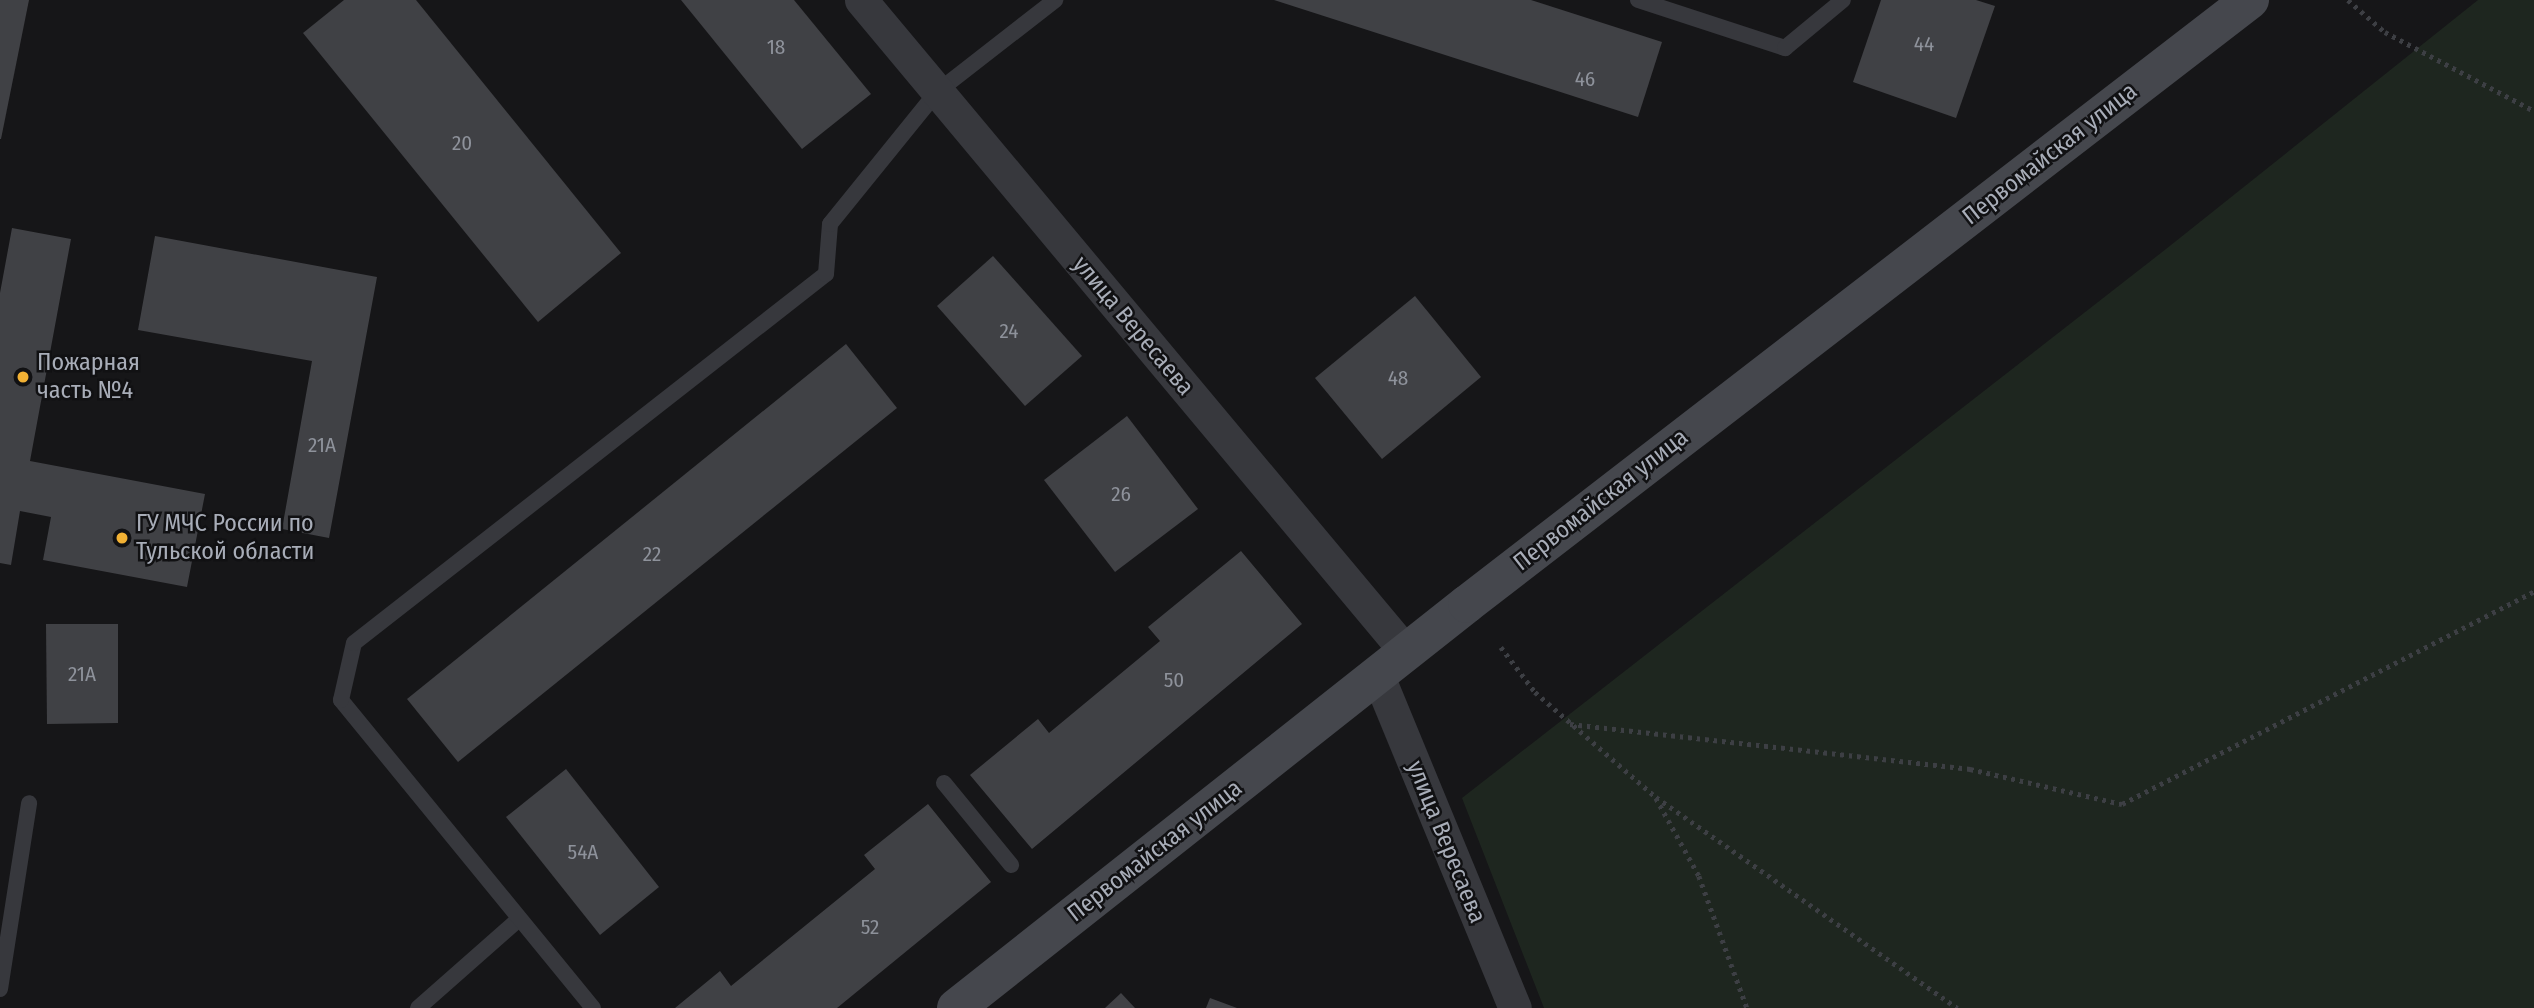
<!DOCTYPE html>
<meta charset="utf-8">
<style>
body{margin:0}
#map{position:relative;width:2534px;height:1008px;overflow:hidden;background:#161618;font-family:"Fira Sans Condensed",sans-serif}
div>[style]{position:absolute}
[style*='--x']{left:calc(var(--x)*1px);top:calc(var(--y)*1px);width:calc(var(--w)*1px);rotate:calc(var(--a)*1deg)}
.green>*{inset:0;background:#1e261f}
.building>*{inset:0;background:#404145}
.path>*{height:4.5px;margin-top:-2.25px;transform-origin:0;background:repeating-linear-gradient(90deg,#3d3f44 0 3.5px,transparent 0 8.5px)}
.service>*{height:16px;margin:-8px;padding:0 8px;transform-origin:8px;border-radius:8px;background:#37383d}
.minor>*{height:33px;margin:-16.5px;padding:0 16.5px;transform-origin:16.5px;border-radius:16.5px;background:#37383d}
.secondary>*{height:38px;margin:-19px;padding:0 19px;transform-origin:19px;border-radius:19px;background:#45474d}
.dots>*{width:19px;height:19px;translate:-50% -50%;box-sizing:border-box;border:4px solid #111113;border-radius:50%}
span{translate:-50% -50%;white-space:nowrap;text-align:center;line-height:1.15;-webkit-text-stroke:5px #111113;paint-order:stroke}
.number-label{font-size:21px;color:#8e929b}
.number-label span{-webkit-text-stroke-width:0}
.street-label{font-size:24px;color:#a8adb8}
.poi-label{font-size:24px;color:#a8adb8}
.left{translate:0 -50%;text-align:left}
</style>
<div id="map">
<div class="green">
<div style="clip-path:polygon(2478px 0,2534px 0,2534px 1008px,1544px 1008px,1462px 798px,2166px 249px)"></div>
</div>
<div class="building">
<div style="clip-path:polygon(0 0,29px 0,1px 139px,0 139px)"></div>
<div style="clip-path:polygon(344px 0,416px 0,621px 253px,538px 322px,303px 33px)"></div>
<div style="clip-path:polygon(681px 0,794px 0,871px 94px,802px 149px)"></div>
<div style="clip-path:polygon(1274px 0,1531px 0,1662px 42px,1638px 117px)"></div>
<div style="clip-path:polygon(1881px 0,1976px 0,1995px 6px,1956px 118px,1853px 82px)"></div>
<div style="clip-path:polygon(12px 228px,71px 239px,30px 461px,205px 494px,187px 587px,43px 560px,51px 517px,20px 511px,11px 565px,0 563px,0 293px)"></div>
<div style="clip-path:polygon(155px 236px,377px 277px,329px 538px,282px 529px,312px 361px,138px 330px)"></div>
<div style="clip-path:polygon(993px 256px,1082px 356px,1025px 406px,937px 306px)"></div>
<div style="clip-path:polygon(1415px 296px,1481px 377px,1382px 459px,1315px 378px)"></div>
<div style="clip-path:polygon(846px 344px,897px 408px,458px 762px,407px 699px)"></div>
<div style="clip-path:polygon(1127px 416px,1198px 509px,1115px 572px,1044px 480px)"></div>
<div style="clip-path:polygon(1241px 551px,1302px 624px,1032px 849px,970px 775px,1038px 719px,1049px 733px,1160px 641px,1148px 627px)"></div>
<div style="clip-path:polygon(46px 624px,118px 624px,118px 723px,47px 724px)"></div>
<div style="clip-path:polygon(566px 769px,659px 887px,600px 935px,506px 817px)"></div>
<div style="clip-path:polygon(928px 804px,991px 882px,837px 1008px,675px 1008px,720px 971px,731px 986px,875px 869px,864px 855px)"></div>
<div style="clip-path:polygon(1121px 993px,1135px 1008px,1105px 1008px)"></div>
<div style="clip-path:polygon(1210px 998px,1237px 1008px,1206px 1008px)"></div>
</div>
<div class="path">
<div style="--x:2348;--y:0;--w:49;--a:40.9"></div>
<div style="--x:2385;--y:32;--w:169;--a:27.9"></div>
<div style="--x:1501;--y:647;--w:56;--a:52.9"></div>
<div style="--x:1535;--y:692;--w:160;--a:41"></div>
<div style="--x:1656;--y:797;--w:368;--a:35"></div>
<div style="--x:1570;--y:724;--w:403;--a:6.4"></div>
<div style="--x:1970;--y:769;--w:156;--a:13"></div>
<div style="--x:2122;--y:804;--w:464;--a:-27.3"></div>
<div style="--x:1656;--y:798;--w:89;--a:61.1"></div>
<div style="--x:1699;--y:876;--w:140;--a:70"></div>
</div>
<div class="service">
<div style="--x:1638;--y:0;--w:155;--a:18.1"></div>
<div style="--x:1785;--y:48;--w:75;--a:-39.6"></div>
<div style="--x:944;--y:783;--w:106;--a:50.7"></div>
<div style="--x:0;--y:989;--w:188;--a:-81.1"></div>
<div style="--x:418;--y:1008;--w:135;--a:-41.4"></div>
<div style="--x:593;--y:1008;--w:398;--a:-129.3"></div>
<div style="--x:341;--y:700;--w:58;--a:-77.2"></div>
<div style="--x:354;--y:643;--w:599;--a:-38.02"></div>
<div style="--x:826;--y:274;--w:50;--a:-85.4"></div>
<div style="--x:830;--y:224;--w:170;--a:-51"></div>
<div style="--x:937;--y:92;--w:150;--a:-37.9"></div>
</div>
<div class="minor">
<div style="--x:861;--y:0;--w:850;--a:50.11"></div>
<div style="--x:1378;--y:676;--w:359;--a:67.6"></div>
</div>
<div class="secondary">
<div style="--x:956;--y:1008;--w:651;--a:-38.33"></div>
<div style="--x:1467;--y:604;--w:989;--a:-37.65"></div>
</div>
<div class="dots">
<div style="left:23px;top:377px;background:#f2b134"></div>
<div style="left:122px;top:538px;background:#f2b134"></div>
</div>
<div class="number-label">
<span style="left:1924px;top:44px">44</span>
<span style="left:776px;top:47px">18</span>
<span style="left:1585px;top:79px">46</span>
<span style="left:462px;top:143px">20</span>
<span style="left:1009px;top:331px">24</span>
<span style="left:1398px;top:378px">48</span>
<span style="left:322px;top:445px">21А</span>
<span style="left:1121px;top:494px">26</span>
<span style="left:652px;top:554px">22</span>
<span style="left:82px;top:674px">21А</span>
<span style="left:1174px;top:680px">50</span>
<span style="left:583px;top:852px">54А</span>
<span style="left:870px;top:927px">52</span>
</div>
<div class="street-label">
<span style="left:2050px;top:154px;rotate:-38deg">Первомайская улица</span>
<span style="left:1133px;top:326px;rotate:50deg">улица Вересаева</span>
<span style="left:1601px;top:500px;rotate:-38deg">Первомайская улица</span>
<span style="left:1446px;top:842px;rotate:68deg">улица Вересаева</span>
<span style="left:1155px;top:851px;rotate:-38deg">Первомайская улица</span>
</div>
<div class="poi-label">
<span class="left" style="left:37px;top:377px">Пожарная<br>часть №4</span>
<span class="left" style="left:136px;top:538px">ГУ МЧС России по<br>Тульской области</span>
</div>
</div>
